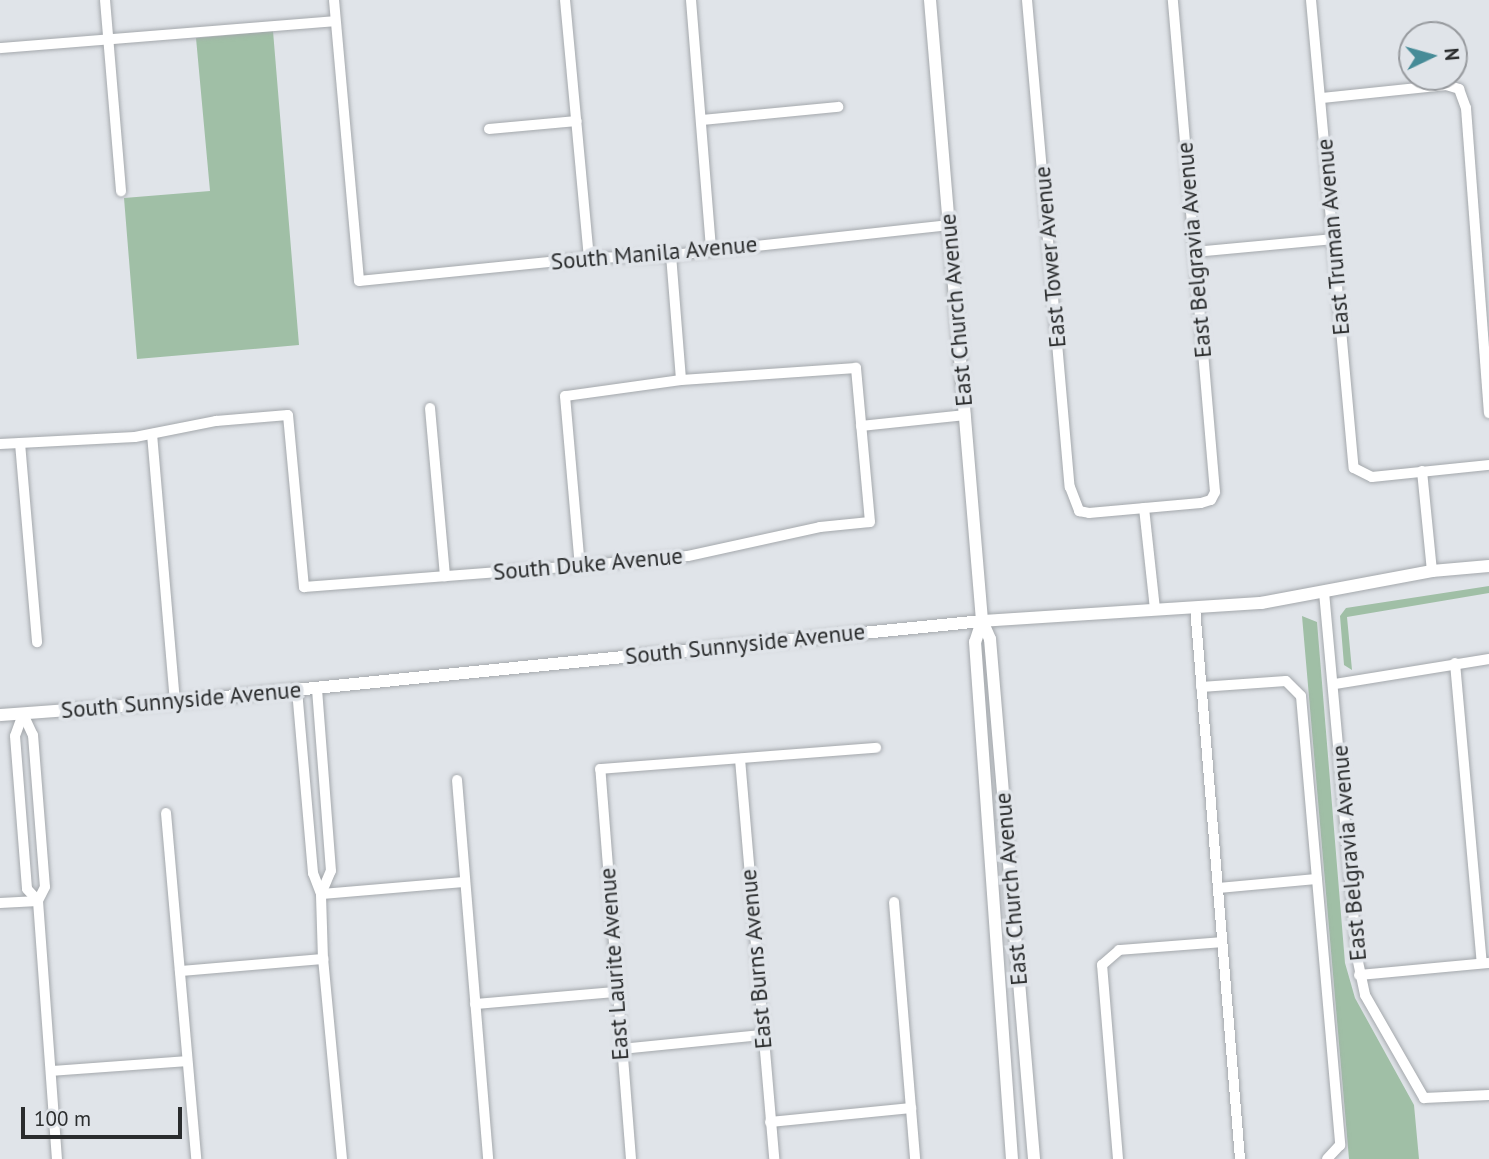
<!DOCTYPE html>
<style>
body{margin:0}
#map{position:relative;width:1489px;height:1159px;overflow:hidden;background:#e0e4e9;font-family:"PT Sans",sans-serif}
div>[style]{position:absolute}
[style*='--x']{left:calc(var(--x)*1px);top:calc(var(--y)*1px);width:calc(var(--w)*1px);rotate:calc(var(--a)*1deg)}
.green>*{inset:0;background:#a0bfa6}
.roads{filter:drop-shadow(0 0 2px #a4a8ac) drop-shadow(0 0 2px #a4a8ac)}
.minor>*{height:10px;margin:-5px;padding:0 5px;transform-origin:5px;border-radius:5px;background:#fff}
.tertiary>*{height:12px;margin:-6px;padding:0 6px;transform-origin:6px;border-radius:6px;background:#fff}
span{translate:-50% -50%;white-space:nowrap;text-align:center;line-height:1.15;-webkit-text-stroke:7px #e0e4e9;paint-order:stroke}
.street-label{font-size:23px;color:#2a2c2d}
.north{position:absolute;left:1398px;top:21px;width:70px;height:70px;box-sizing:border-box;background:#e0e4e9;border:2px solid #979a9e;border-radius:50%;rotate:85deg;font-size:19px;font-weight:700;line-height:28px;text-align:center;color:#2a2c2d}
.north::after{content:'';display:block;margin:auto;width:24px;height:32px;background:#468b97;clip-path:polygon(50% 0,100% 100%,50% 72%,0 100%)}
.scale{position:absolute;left:21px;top:1107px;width:161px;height:32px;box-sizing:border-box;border:4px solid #2a2c2d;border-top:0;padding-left:9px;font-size:21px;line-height:24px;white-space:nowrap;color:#2a2c2d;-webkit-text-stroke:5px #e0e4e9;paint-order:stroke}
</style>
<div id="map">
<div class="green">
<div style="clip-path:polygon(273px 31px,299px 345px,137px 359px,124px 198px,210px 191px,196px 38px)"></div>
<div style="clip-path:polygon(1489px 586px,1489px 593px,1347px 617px,1352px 670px,1344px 665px,1340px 616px,1346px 608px)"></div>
<div style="clip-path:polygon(1302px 616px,1317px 622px,1345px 963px,1355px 998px,1414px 1105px,1419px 1159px,1349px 1159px)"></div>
</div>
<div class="roads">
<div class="minor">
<div style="--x:105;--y:0;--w:192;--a:85.2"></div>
<div style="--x:334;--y:0;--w:282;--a:84.9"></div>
<div style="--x:359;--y:281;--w:231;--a:-5.7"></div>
<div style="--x:589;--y:258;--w:75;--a:-1.5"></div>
<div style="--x:664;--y:256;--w:287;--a:-6.2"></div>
<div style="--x:565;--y:0;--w:259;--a:84.7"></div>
<div style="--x:691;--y:0;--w:249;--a:85.4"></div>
<div style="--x:1027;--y:0;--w:489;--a:85"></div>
<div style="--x:1070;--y:487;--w:26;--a:69"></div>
<div style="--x:1079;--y:511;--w:10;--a:11"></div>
<div style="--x:1089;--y:513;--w:112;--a:-5.1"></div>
<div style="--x:1201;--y:503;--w:10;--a:-17"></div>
<div style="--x:1211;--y:500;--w:9;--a:-63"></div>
<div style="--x:1215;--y:492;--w:494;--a:-94.9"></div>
<div style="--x:1311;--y:0;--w:470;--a:84.8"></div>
<div style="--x:1354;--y:468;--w:20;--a:27"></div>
<div style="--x:1372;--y:477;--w:118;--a:-5.9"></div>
<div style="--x:0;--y:48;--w:336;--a:-4.6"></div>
<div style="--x:1322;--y:98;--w:125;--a:-6"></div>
<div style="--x:1446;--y:85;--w:14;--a:17"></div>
<div style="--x:1459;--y:89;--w:20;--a:70"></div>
<div style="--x:1466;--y:108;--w:306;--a:85.7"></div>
<div style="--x:702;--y:120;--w:137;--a:-5.5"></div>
<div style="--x:489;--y:129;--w:88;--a:-5.2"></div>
<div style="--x:1194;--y:252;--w:141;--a:-5.3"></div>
<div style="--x:671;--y:255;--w:125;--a:85.4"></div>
<div style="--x:430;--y:408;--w:169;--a:84.9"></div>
<div style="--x:861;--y:426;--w:105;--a:-6"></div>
<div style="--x:152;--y:434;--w:269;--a:85.1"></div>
<div style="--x:20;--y:443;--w:200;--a:85.1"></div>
<div style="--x:0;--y:444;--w:135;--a:-3"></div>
<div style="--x:135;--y:437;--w:83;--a:-11.2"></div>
<div style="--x:216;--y:421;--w:72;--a:-4.8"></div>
<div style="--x:288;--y:415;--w:173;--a:84.7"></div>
<div style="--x:304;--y:587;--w:277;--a:-4.4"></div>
<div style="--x:580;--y:566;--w:108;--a:-5.3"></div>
<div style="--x:688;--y:556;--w:135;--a:-12.4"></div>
<div style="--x:820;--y:527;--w:50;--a:-5.7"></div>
<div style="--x:870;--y:522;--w:155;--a:-95.2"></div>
<div style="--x:856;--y:368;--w:175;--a:176.1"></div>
<div style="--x:681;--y:380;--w:117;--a:172.1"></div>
<div style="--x:565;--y:396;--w:171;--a:85"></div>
<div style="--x:1422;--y:471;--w:100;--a:84.3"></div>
<div style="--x:1144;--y:508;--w:102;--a:83.8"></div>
<div style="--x:1324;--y:592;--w:366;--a:84.8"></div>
<div style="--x:1357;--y:957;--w:39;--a:78"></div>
<div style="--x:1365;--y:995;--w:119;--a:60.2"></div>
<div style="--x:1424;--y:1098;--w:65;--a:-2.6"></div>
<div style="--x:1195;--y:607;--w:554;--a:85.34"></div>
<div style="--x:1455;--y:663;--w:301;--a:84.9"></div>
<div style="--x:1335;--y:684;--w:156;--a:-9.2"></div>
<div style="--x:1201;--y:687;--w:85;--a:-4"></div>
<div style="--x:1286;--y:681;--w:21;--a:45"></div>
<div style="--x:1301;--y:696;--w:451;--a:85"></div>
<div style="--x:1340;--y:1145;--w:19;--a:133"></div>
<div style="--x:297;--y:690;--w:184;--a:85"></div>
<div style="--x:313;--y:873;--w:22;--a:69"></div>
<div style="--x:321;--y:894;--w:25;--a:-67"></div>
<div style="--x:331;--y:871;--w:184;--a:-94.4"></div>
<div style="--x:23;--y:714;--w:23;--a:65"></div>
<div style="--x:33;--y:735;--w:152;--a:85.5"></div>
<div style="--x:45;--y:887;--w:16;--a:117"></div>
<div style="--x:38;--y:901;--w:259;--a:85.8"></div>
<div style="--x:23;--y:714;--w:23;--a:110"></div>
<div style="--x:15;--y:736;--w:153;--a:85.5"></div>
<div style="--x:27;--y:889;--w:16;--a:47"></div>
<div style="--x:740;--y:759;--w:401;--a:85.1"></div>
<div style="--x:457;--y:780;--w:380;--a:85.3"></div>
<div style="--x:166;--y:813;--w:347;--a:85"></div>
<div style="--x:1218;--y:888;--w:99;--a:-5.2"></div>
<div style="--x:894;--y:902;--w:258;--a:85.3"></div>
<div style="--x:0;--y:903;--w:38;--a:-3"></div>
<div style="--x:180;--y:971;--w:144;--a:-4.8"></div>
<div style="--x:1359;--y:975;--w:130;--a:-5.3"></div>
<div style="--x:475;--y:1004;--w:141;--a:-4.9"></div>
<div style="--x:621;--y:1049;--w:141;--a:-5.7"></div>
<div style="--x:51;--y:1071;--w:136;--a:-4.2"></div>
<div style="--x:770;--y:1122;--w:142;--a:-5.7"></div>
<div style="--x:342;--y:1159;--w:201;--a:-95.4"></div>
<div style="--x:323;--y:959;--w:65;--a:-91.8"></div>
<div style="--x:321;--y:894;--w:144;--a:-4.8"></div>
<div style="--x:631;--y:1159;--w:391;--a:-94.5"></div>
<div style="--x:600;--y:769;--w:277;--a:-4.4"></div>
<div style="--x:1118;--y:1159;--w:195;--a:-94.7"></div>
<div style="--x:1102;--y:965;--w:23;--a:-41"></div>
<div style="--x:1119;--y:950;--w:103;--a:-4.4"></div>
</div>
<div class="tertiary">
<div style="--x:930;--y:0;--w:623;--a:85.21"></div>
<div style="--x:982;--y:621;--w:20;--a:66"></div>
<div style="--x:990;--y:639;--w:522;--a:85.16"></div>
<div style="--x:982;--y:621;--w:22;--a:108"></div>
<div style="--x:975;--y:642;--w:518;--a:85.91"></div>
<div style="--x:0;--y:715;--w:175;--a:-4.2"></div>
<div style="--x:175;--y:702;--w:811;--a:-5.73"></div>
<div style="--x:982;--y:621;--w:280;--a:-3.7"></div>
<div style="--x:1261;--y:603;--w:174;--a:-10.6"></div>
<div style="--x:1432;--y:571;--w:57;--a:-5"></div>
</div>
</div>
<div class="street-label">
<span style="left:1333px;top:237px;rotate:-95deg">East Truman Avenue</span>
<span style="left:1194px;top:250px;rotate:-95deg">East Belgravia Avenue</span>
<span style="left:654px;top:253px;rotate:-5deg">South Manila Avenue</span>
<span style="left:1050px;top:257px;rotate:-95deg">East Tower Avenue</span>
<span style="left:956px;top:310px;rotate:-95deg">East Church Avenue</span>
<span style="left:588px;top:564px;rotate:-5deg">South Duke Avenue</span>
<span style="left:745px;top:644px;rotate:-6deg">South Sunnyside Avenue</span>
<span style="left:181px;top:700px;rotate:-5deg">South Sunnyside Avenue</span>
<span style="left:1349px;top:853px;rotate:-95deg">East Belgravia Avenue</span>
<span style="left:1011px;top:889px;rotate:-95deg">East Church Avenue</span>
<span style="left:756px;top:959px;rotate:-95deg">East Burns Avenue</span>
<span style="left:614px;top:964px;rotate:-94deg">East Laurite Avenue</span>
</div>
<div class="north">N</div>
<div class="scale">100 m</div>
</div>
